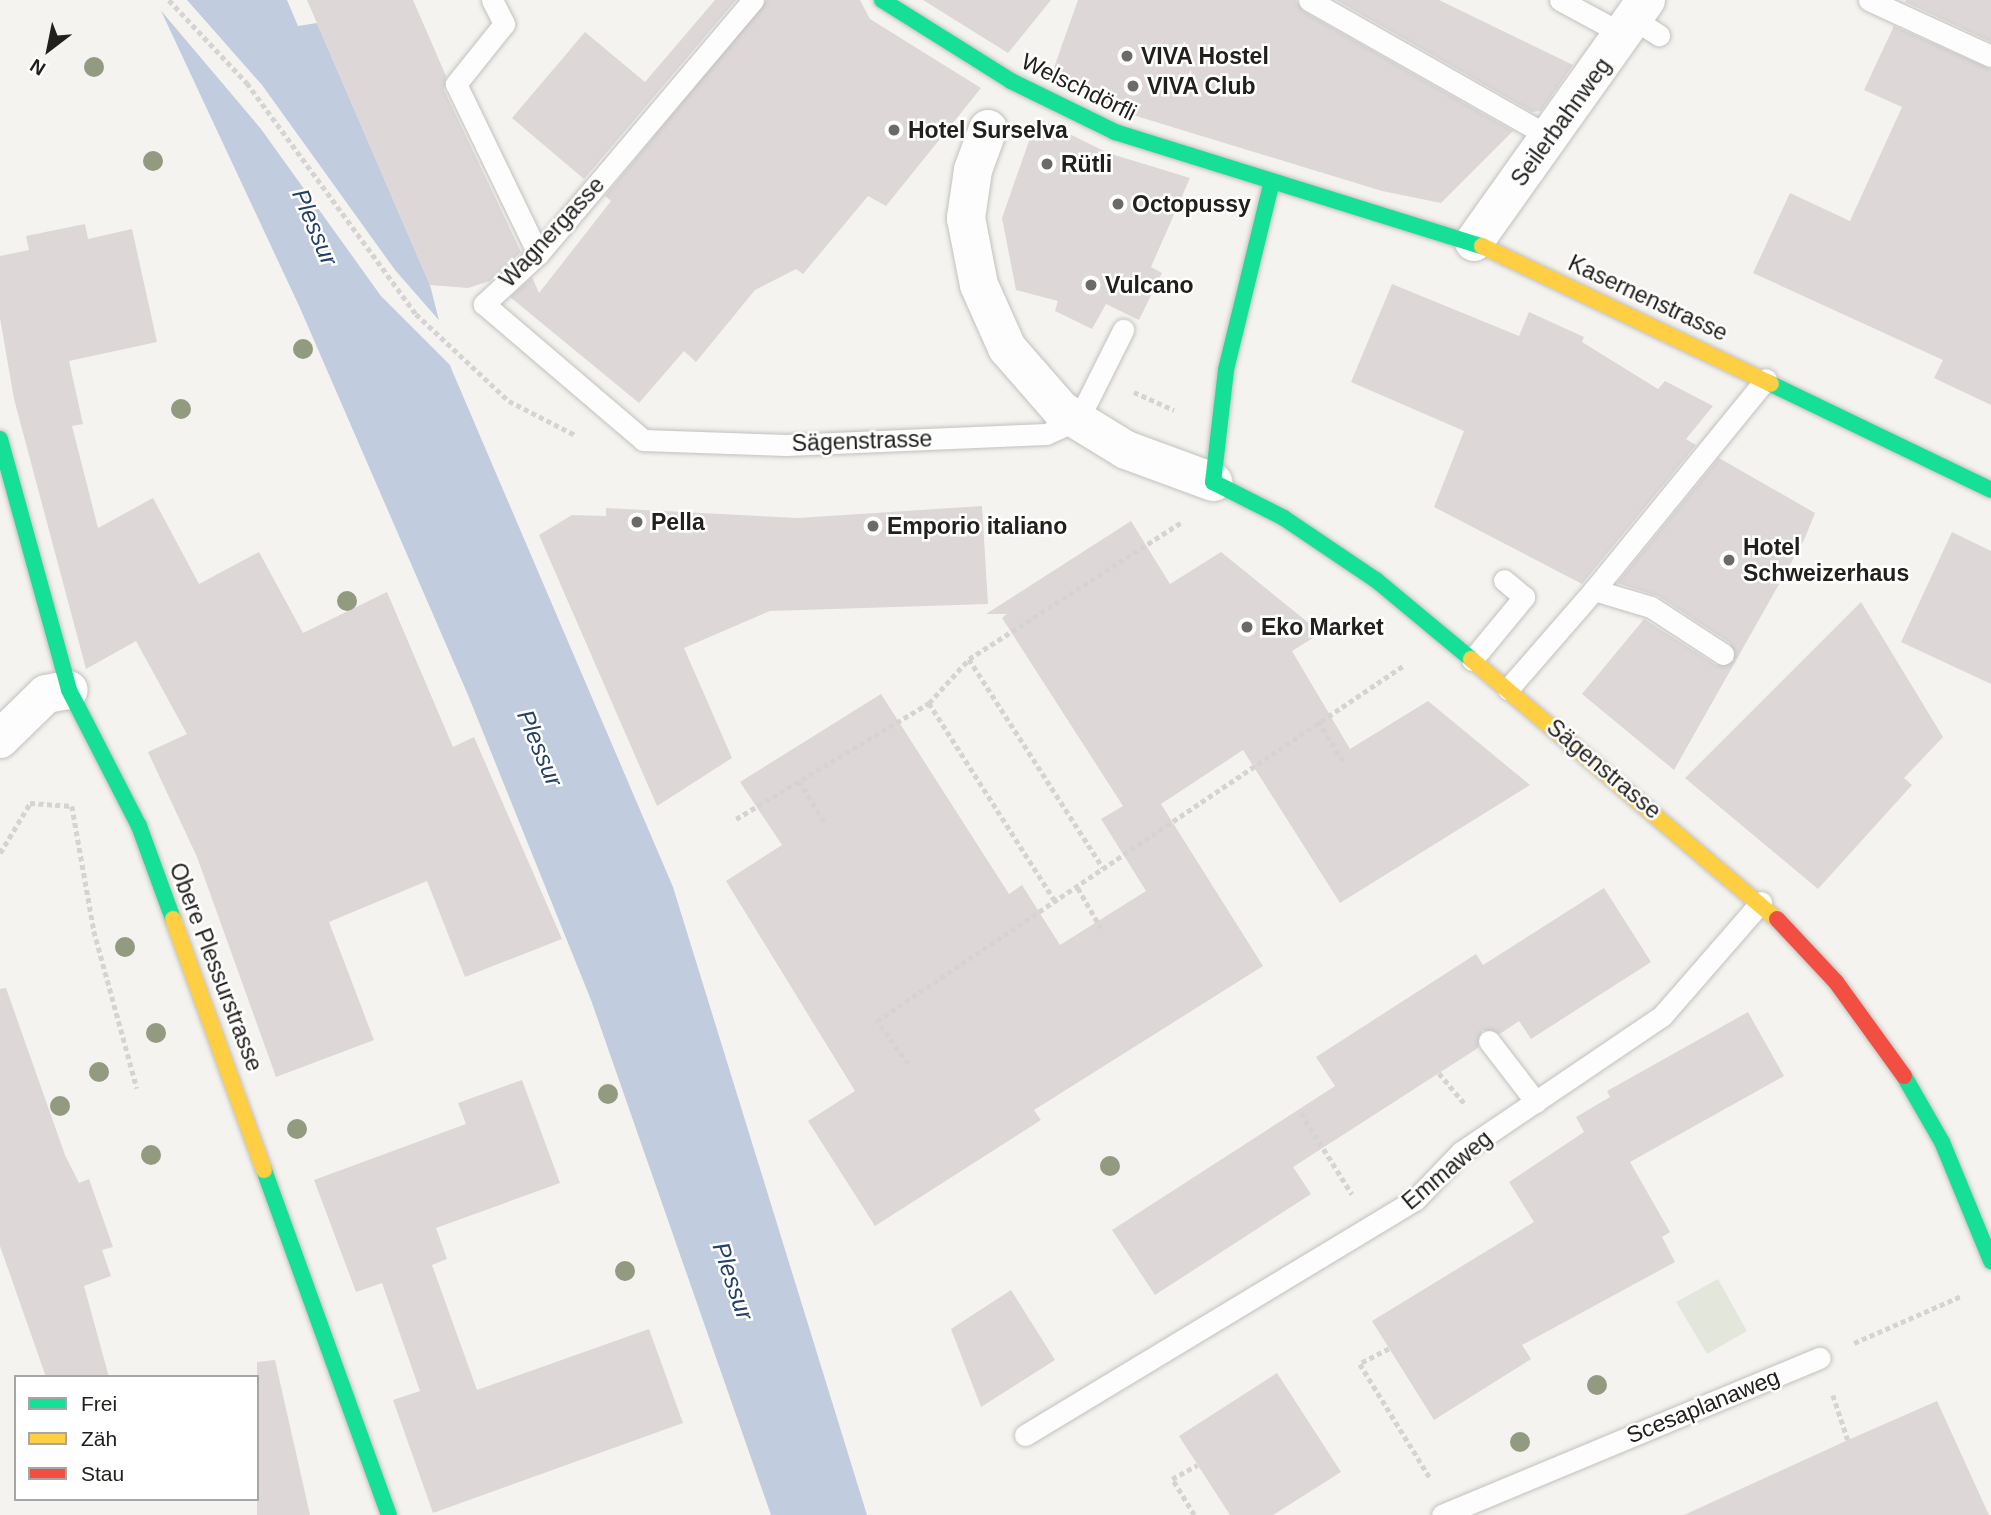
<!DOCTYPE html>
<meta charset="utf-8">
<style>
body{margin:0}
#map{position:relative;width:1991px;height:1515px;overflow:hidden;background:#f5f3ef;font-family:Arial,sans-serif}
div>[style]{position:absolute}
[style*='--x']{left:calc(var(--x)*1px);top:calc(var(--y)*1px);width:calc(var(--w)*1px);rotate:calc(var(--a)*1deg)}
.green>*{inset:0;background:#e3e7db}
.water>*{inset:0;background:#c1cdde}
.pier>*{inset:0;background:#f5f3ef}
.building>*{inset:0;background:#ddd7d8}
.path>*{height:4.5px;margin-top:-2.25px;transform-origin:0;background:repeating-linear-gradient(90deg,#d6d4d3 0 5px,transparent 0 8.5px)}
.roads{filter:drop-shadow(0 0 2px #c2c1be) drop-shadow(0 0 2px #c2c1be)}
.lane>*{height:21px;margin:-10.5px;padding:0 10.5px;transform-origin:10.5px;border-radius:10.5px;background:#fefdfd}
.street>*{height:38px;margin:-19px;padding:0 19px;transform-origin:19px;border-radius:19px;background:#fefdfd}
.fast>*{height:16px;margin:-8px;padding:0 8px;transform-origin:8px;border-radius:8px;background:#16e098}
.slow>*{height:16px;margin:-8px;padding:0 8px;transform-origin:8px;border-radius:8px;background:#ffcf43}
.jam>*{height:16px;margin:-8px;padding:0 8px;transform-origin:8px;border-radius:8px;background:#f24e42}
.trees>*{width:20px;height:20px;margin:-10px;border-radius:50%;background:#929a80}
.dots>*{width:19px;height:19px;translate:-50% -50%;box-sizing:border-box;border:4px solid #fff;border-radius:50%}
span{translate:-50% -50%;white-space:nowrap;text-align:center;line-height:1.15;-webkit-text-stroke:5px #fff;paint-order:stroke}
.poi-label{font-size:23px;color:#22201d;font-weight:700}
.left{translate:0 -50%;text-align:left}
.street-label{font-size:23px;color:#22201d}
.water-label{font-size:24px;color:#244064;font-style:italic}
.legend{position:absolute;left:14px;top:1375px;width:245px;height:126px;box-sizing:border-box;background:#fff;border:2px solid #a7a6a5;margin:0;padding:9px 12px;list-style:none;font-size:21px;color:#22201d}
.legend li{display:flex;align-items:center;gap:14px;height:35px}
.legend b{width:35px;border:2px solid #a7a6a5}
.north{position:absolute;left:14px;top:14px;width:70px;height:70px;-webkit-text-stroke:5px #fff;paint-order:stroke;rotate:212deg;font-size:19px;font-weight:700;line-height:28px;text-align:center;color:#22201d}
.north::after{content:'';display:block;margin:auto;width:24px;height:32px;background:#22201d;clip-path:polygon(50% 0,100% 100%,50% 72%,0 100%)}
</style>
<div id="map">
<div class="green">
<div style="clip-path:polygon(1718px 1279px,1747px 1331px,1707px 1354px,1676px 1302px)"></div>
</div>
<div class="water">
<div style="clip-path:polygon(156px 0,287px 0,298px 26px,317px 23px,430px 285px,451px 368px,673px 887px,867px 1515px,771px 1515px,591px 1000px,468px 695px,300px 308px)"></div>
</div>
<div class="pier">
<div style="clip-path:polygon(152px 0,187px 0,262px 85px,395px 270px,444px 326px,458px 373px,381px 296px,261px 129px)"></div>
</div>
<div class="building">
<div style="clip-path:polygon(307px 0,413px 0,446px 76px,444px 90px,521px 252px,490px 281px,468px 288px,430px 285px)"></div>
<div style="clip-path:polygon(715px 0,736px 0,584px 179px,512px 118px,585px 32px,645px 82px)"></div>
<div style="clip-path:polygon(766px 0,860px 0,870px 19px,981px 88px,886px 206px,868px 196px,803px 274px,796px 269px,755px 290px,696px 362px,684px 351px,639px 403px,510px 297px,532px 277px,539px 293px,611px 201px,605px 196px)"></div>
<div style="clip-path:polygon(923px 0,1051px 0,1008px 53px)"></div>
<div style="clip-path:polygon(1078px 0,1296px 0,1303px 11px,1513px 131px,1441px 203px,1382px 191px,1123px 112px,1051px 76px)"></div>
<div style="clip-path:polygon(1336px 0,1439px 0,1573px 65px,1541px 111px,1532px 112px)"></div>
<div style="clip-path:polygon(1906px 0,1991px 0,1991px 42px,1905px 2px)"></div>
<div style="clip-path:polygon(1894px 26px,1991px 69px,1991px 405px,1934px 378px,1943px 360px,1753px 273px,1790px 193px,1850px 221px,1902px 107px,1864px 90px)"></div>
<div style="clip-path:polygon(1037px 118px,1108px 153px,1190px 178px,1151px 267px,1162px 273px,1139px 320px,1106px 304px,1092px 329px,1055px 311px,1058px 301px,1016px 290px,1002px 218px)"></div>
<div style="clip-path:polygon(85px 224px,88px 239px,132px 229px,157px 342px,69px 361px,83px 424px,72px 426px,98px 528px,153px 498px,199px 584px,259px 552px,303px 633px,387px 592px,453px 747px,474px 737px,562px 939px,465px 977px,427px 881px,329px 922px,374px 1040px,276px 1077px,197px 857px,148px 752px,187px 734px,136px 641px,86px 669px,14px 399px,0 318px,0 256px,29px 250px,26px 236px)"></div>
<div style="clip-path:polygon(1392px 284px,1519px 336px,1529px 312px,1584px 337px,1582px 342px,1658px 389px,1665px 381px,1713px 406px,1686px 439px,1696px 445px,1582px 584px,1434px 507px,1464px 431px,1351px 382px)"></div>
<div style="clip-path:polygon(1719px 458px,1815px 513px,1804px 540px,1674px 770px,1582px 694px,1644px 619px,1716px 665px,1734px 661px,1730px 643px,1658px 596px,1617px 583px)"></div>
<div style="clip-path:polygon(982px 506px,988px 604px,770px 611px,684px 648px,732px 758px,657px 806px,539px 535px,572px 515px,606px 516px,606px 508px,798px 518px)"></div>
<div style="clip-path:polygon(1131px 521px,1170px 584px,1221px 552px,1321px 633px,1292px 651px,1350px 749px,1428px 701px,1530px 785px,1340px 903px,1243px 750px,1161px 804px,1263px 966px,1034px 1110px,1041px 1120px,875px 1226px,808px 1121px,855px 1091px,726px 881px,782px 845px,740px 782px,881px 694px,1009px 894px,1022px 885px,1060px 945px,1146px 891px,1101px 819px,1123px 806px,1002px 618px,1007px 614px,986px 614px)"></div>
<div style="clip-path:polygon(1952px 532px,1991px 551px,1991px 684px,1901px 642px)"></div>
<div style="clip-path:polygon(1861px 602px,1943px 737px,1904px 778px,1912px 785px,1818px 889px,1685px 778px)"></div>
<div style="clip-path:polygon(1604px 888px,1651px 962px,1531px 1039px,1519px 1021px,1500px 1034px,1482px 1030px,1478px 1048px,1293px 1167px,1311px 1194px,1155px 1295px,1112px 1230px,1335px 1086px,1316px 1057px,1476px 954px,1483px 965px)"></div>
<div style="clip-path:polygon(6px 988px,65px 1155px,79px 1183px,89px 1179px,113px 1247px,102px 1250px,111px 1276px,84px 1286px,109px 1377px,46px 1377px,0 1246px,0 989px)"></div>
<div style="clip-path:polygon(1748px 1012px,1784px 1076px,1630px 1162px,1670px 1232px,1662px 1237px,1675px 1262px,1522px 1345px,1531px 1359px,1434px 1420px,1372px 1321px,1534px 1222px,1509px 1182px,1584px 1132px,1576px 1117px,1610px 1097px,1607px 1091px)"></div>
<div style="clip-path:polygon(522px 1080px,560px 1183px,436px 1228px,447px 1259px,432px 1265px,477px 1390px,649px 1329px,683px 1423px,433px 1513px,393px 1400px,420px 1391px,382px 1283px,356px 1292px,314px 1180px,466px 1124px,458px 1103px)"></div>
<div style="clip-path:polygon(1011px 1290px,1055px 1360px,981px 1407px,951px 1329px)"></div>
<div style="clip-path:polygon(275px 1360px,310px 1515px,257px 1515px,257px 1362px)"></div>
<div style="clip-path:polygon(1277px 1373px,1341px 1472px,1273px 1515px,1230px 1515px,1179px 1436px)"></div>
<div style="clip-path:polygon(1937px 1401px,1989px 1515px,1684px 1515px,1848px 1440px)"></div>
</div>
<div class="path">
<div style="--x:169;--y:0;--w:114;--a:46.8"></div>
<div style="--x:247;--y:83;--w:286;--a:53.8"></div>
<div style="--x:416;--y:314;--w:127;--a:43.1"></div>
<div style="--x:509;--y:401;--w:76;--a:27.2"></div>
<div style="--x:1134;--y:392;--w:44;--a:24.2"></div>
<div style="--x:969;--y:659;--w:248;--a:57.3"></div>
<div style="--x:929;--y:703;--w:236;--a:57.5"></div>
<div style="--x:1318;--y:721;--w:47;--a:58"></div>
<div style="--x:799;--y:781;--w:49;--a:58.2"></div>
<div style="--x:736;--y:819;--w:225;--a:-31"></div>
<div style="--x:929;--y:703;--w:59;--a:-47.7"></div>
<div style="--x:969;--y:659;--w:255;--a:-32.8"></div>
<div style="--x:0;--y:853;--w:58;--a:-59"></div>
<div style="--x:30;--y:803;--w:42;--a:4.1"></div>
<div style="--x:72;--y:806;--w:127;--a:80"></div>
<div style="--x:94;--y:931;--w:163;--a:74.7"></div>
<div style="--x:1078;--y:888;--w:46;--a:60.1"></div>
<div style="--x:908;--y:1064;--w:53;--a:-125.8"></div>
<div style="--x:877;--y:1021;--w:635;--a:-34.02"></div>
<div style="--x:1439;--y:1073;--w:39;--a:50"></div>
<div style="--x:1301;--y:1113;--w:96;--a:57.8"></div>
<div style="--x:1854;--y:1343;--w:117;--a:-23.7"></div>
<div style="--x:1389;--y:1349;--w:33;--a:153"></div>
<div style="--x:1360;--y:1364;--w:134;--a:58.4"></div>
<div style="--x:1833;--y:1395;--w:47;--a:71.6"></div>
<div style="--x:1194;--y:1515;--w:42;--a:-121.4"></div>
<div style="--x:1172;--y:1479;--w:29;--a:-29"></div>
</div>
<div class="roads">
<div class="lane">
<div style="--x:492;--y:0;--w:27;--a:63"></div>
<div style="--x:504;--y:24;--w:77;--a:128.7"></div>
<div style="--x:456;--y:84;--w:189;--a:64.2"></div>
<div style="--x:753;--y:0;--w:333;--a:130.2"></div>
<div style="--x:538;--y:254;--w:74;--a:137.2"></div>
<div style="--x:484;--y:304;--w:209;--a:40.5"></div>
<div style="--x:643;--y:440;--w:143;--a:2"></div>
<div style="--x:786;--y:445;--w:260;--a:-2.4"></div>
<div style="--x:1046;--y:434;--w:35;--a:-24"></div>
<div style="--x:1078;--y:420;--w:101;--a:-63.4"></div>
<div style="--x:1309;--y:0;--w:277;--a:29.6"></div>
<div style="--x:1560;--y:0;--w:72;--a:28.4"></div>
<div style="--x:1869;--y:0;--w:134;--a:24.7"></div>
<div style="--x:1634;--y:19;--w:30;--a:33"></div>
<div style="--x:1594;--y:590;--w:272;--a:-50.8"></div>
<div style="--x:1472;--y:660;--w:82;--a:-50.5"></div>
<div style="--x:1524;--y:597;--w:26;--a:-140"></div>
<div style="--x:1508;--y:689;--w:131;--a:-49"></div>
<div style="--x:1594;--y:590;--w:59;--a:16.6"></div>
<div style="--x:1651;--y:607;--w:86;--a:33.1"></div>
<div style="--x:1489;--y:1041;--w:77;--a:52.4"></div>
<div style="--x:1025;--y:1435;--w:455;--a:-31.1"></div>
<div style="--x:1415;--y:1200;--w:66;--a:-46.2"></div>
<div style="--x:1461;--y:1152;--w:243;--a:-34.1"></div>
<div style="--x:1662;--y:1016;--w:151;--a:-49"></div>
<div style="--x:1442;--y:1515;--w:409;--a:-22.6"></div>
</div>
<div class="street">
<div style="--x:988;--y:129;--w:44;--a:110.1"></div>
<div style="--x:973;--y:170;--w:49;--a:98.3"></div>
<div style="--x:966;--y:218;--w:68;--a:79"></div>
<div style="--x:979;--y:285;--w:69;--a:66"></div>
<div style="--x:1007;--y:348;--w:82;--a:48.9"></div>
<div style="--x:1061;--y:410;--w:76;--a:31.6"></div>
<div style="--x:1126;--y:450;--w:93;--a:20.2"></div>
<div style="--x:1474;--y:242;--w:297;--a:-54.6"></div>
<div style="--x:0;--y:739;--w:64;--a:-44.4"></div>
<div style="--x:46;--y:694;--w:23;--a:-10"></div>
</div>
<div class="fast">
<div style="--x:882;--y:0;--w:152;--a:32.1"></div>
<div style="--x:1011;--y:81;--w:116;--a:26.1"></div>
<div style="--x:1115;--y:132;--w:384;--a:17.3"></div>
<div style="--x:1272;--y:181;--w:195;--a:103.7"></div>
<div style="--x:1226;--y:370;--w:113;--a:96.6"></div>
<div style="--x:1213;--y:482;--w:80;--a:26.9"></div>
<div style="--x:1284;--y:518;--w:111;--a:34"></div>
<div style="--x:1376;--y:580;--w:124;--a:39.7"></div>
<div style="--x:1771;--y:384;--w:244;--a:25.7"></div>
<div style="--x:0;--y:439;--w:260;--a:74.6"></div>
<div style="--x:69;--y:690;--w:153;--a:62.8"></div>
<div style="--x:139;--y:826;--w:99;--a:69.9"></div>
<div style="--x:1904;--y:1076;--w:76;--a:60.1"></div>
<div style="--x:1942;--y:1142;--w:129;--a:67.6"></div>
<div style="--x:264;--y:1170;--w:367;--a:70.1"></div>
</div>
<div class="slow">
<div style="--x:1482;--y:246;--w:320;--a:25.5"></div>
<div style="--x:1471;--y:659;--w:402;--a:40.4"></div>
<div style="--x:173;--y:919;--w:267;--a:70.1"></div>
</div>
<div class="jam">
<div style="--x:1777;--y:919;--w:86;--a:46.9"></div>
<div style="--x:1836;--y:982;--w:116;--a:54.1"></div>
</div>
</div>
<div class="trees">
<div style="left:94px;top:67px"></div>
<div style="left:153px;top:161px"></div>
<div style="left:303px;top:349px"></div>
<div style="left:181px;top:409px"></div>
<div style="left:347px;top:601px"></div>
<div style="left:125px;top:947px"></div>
<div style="left:156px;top:1033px"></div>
<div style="left:99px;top:1072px"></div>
<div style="left:608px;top:1094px"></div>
<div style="left:60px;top:1106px"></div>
<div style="left:297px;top:1129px"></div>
<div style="left:151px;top:1155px"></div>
<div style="left:1110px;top:1166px"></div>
<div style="left:625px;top:1271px"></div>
<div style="left:1597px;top:1385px"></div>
<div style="left:1520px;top:1442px"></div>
</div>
<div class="dots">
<div style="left:1127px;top:56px;background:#6c6a66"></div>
<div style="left:1133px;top:86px;background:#6c6a66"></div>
<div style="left:894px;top:130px;background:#6c6a66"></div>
<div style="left:1047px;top:164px;background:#6c6a66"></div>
<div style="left:1118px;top:204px;background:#6c6a66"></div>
<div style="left:1091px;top:285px;background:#6c6a66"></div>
<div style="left:637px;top:522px;background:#6c6a66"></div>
<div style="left:873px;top:526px;background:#6c6a66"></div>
<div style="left:1729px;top:560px;background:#6c6a66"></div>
<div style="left:1247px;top:627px;background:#6c6a66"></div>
</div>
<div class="poi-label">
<span class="left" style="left:1141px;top:56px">VIVA Hostel</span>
<span class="left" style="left:1147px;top:86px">VIVA Club</span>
<span class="left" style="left:908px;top:130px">Hotel Surselva</span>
<span class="left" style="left:1061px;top:164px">Rütli</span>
<span class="left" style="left:1132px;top:204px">Octopussy</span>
<span class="left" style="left:1105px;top:285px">Vulcano</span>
<span class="left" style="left:651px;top:522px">Pella</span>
<span class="left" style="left:887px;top:526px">Emporio italiano</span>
<span class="left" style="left:1743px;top:560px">Hotel<br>Schweizerhaus</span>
<span class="left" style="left:1261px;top:627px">Eko Market</span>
</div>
<div class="street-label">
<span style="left:1079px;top:87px;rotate:26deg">Welschdörfli</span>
<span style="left:1561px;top:122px;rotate:-54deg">Seilerbahnweg</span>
<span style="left:552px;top:232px;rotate:-47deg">Wagnergasse</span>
<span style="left:1648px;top:298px;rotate:25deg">Kasernenstrasse</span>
<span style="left:862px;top:441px;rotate:-2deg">Sägenstrasse</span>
<span style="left:1604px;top:769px;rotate:40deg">Sägenstrasse</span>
<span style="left:216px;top:967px;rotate:69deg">Obere Plessurstrasse</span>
<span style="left:1447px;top:1170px;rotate:-40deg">Emmaweg</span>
<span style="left:1703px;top:1406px;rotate:-22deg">Scesaplanaweg</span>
</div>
<div class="water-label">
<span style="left:315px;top:227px;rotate:67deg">Plessur</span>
<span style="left:540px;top:748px;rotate:67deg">Plessur</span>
<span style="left:733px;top:1281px;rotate:71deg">Plessur</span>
</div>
<ul class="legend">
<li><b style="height:9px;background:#16e098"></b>Frei</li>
<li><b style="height:9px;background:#ffcf43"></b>Zäh</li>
<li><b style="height:9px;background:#f24e42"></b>Stau</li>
</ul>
<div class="north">N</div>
</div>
